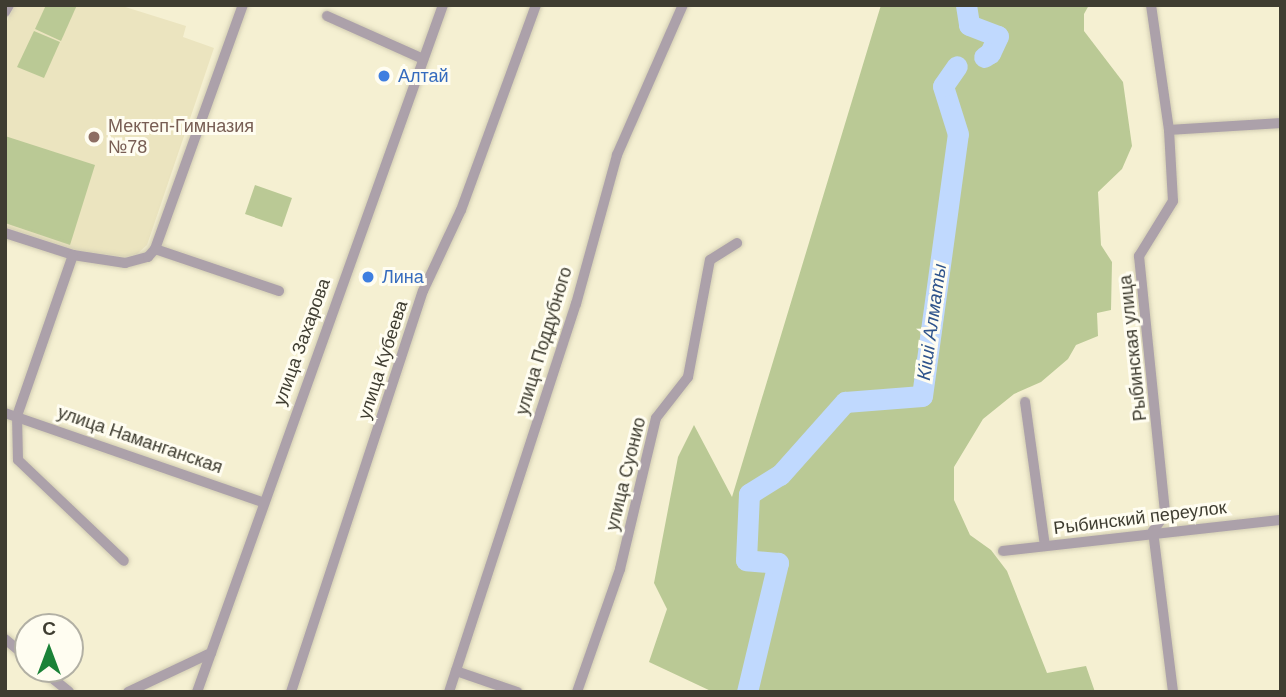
<!DOCTYPE html>
<meta charset="utf-8">
<style>
body{margin:0}
#map{position:relative;width:1286px;height:697px;overflow:hidden;background:#f5f0d2;font-family:Arial,sans-serif}
div>[style]{position:absolute}
[style*='--x']{left:calc(var(--x)*1px);top:calc(var(--y)*1px);width:calc(var(--w)*1px);rotate:calc(var(--a)*1deg)}
.built>*{inset:0;background:#ebe4bf}
.green>*{inset:0;background:#bac995}
.river>*{height:21px;margin:-10.5px;padding:0 10.5px;transform-origin:10.5px;border-radius:10.5px;background:#c0d9fe}
.roads{filter:drop-shadow(0 0 2px #d1ccb2) drop-shadow(0 0 2px #d1ccb2)}
.minor>*{height:10px;margin:-5px;padding:0 5px;transform-origin:5px;border-radius:5px;background:#aca1aa}
.dots>*{width:19px;height:19px;translate:-50% -50%;box-sizing:border-box;border:4px solid #fffdf1;border-radius:50%}
span{translate:-50% -50%;white-space:nowrap;text-align:center;line-height:1.15;-webkit-text-stroke:6px #fffdf1;paint-order:stroke}
.shop-label{font-size:18px;color:#366cbe}
.left{translate:0 -50%;text-align:left}
.education-label{font-size:18px;color:#785e54}
.street-label{font-size:18px;color:#3f3d31}
.water-label{font-size:19px;color:#2f548c;font-style:italic}
.frame{position:absolute;inset:0;border:7px solid #3f3d31;pointer-events:none}
.north{position:absolute;left:14px;top:613px;width:70px;height:70px;box-sizing:border-box;background:#fffdf1;border:2px solid #b2b0a4;border-radius:50%;rotate:0deg;font-size:19px;font-weight:700;line-height:28px;text-align:center;color:#3f3d31}
.north::after{content:'';display:block;margin:auto;width:24px;height:32px;background:#1b8237;clip-path:polygon(50% 0,100% 100%,50% 72%,0 100%)}
</style>
<div id="map">
<div class="built">
<div style="clip-path:polygon(15px 5px,119px 5px,186px 26px,183px 37px,214px 48px,147px 245px,137px 254px,125px 257px,75px 250px,5px 227px,5px 25px)"></div>
</div>
<div class="green">
<div style="clip-path:polygon(46px 5px,77px 5px,61px 41px,35px 29px)"></div>
<div style="clip-path:polygon(881px 5px,1089px 5px,1084px 14px,1084px 31px,1123px 82px,1132px 146px,1122px 169px,1098px 192px,1101px 245px,1112px 262px,1111px 310px,1097px 313px,1098px 336px,1076px 345px,1068px 359px,1041px 382px,1014px 394px,983px 419px,954px 467px,954px 500px,970px 535px,991px 550px,1007px 571px,1047px 673px,1086px 666px,1095px 692px,713px 692px,649px 662px,667px 609px,654px 583px,678px 457px,694px 425px,732px 497px)"></div>
<div style="clip-path:polygon(34px 31px,60px 42px,44px 78px,17px 67px)"></div>
<div style="clip-path:polygon(5px 136px,95px 165px,70px 245px,5px 223px)"></div>
<div style="clip-path:polygon(255px 185px,292px 198px,282px 227px,245px 214px)"></div>
</div>
<div class="river">
<div style="--x:966;--y:5;--w:20;--a:81"></div>
<div style="--x:969;--y:25;--w:31;--a:21"></div>
<div style="--x:998;--y:36;--w:19;--a:115"></div>
<div style="--x:990;--y:53;--w:7;--a:146"></div>
<div style="--x:747;--y:692;--w:133;--a:-76.5"></div>
<div style="--x:778;--y:563;--w:32;--a:-175"></div>
<div style="--x:746;--y:560;--w:66;--a:-87.4"></div>
<div style="--x:749;--y:494;--w:36;--a:-32"></div>
<div style="--x:780;--y:475;--w:98;--a:-48.3"></div>
<div style="--x:845;--y:402;--w:77;--a:-4.5"></div>
<div style="--x:922;--y:396;--w:264;--a:-82.2"></div>
<div style="--x:958;--y:134;--w:50;--a:-107.4"></div>
<div style="--x:943;--y:86;--w:24;--a:-55"></div>
</div>
<div class="roads">
<div class="minor">
<div style="--x:1151;--y:5;--w:126;--a:81.8"></div>
<div style="--x:1169;--y:130;--w:71;--a:86.8"></div>
<div style="--x:1173;--y:201;--w:65;--a:121.7"></div>
<div style="--x:1139;--y:256;--w:259;--a:84.2"></div>
<div style="--x:1165;--y:514;--w:21;--a:125"></div>
<div style="--x:1153;--y:531;--w:162;--a:82.9"></div>
<div style="--x:5;--y:12;--w:8;--a:-60"></div>
<div style="--x:327;--y:16;--w:105;--a:24.1"></div>
<div style="--x:1169;--y:130;--w:112;--a:-3.6"></div>
<div style="--x:5;--y:233;--w:71;--a:17.9"></div>
<div style="--x:73;--y:255;--w:53;--a:8.7"></div>
<div style="--x:125;--y:263;--w:24;--a:-15"></div>
<div style="--x:148;--y:257;--w:11;--a:-49"></div>
<div style="--x:155;--y:249;--w:259;--a:-70.2"></div>
<div style="--x:155;--y:249;--w:131;--a:18.7"></div>
<div style="--x:73;--y:255;--w:170;--a:109.2"></div>
<div style="--x:17;--y:416;--w:44;--a:88.7"></div>
<div style="--x:18;--y:460;--w:146;--a:43.6"></div>
<div style="--x:1025;--y:402;--w:145;--a:82.1"></div>
<div style="--x:5;--y:413;--w:272;--a:19.1"></div>
<div style="--x:1003;--y:551;--w:280;--a:-6.4"></div>
<div style="--x:5;--y:639;--w:30;--a:40"></div>
<div style="--x:41;--y:669;--w:36;--a:39"></div>
<div style="--x:456;--y:671;--w:65;--a:19"></div>
<div style="--x:128;--y:692;--w:92;--a:-25.2"></div>
<div style="--x:197;--y:692;--w:730;--a:-70.3"></div>
<div style="--x:291;--y:692;--w:422;--a:-71.8"></div>
<div style="--x:423;--y:291;--w:89;--a:-64.9"></div>
<div style="--x:461;--y:210;--w:218;--a:-69.9"></div>
<div style="--x:449;--y:692;--w:408;--a:-71.9"></div>
<div style="--x:576;--y:304;--w:155;--a:-74.6"></div>
<div style="--x:617;--y:155;--w:164;--a:-66.3"></div>
<div style="--x:577;--y:692;--w:130;--a:-70.7"></div>
<div style="--x:620;--y:569;--w:155;--a:-76.6"></div>
<div style="--x:656;--y:418;--w:52;--a:-52"></div>
<div style="--x:688;--y:377;--w:119;--a:-79.4"></div>
<div style="--x:710;--y:260;--w:32;--a:-32"></div>
</div>
</div>
<div class="dots">
<div style="left:384px;top:76px;background:#3f7fe0"></div>
<div style="left:94px;top:137px;background:#8d6e63"></div>
<div style="left:368px;top:277px;background:#3f7fe0"></div>
</div>
<div class="shop-label">
<span class="left" style="left:398px;top:76px">Алтай</span>
<span class="left" style="left:382px;top:277px">Лина</span>
</div>
<div class="education-label">
<span class="left" style="left:108px;top:137px">Мектеп-Гимназия<br>№78</span>
</div>
<div class="street-label">
<span style="left:544px;top:341px;rotate:-73deg">улица Поддубного</span>
<span style="left:302px;top:342px;rotate:-70deg">улица Захарова</span>
<span style="left:1133px;top:348px;rotate:-96deg">Рыбинская улица</span>
<span style="left:383px;top:360px;rotate:-72deg">улица Кубеева</span>
<span style="left:140px;top:440px;rotate:19deg">улица Наманганская</span>
<span style="left:626px;top:474px;rotate:-76deg">улица Суонио</span>
<span style="left:1140px;top:518px;rotate:-7deg">Рыбинский переулок</span>
</div>
<div class="water-label">
<span style="left:932px;top:322px;rotate:-82deg">Кіші Алматы</span>
</div>
<div class="frame"></div>
<div class="north">С</div>
</div>
